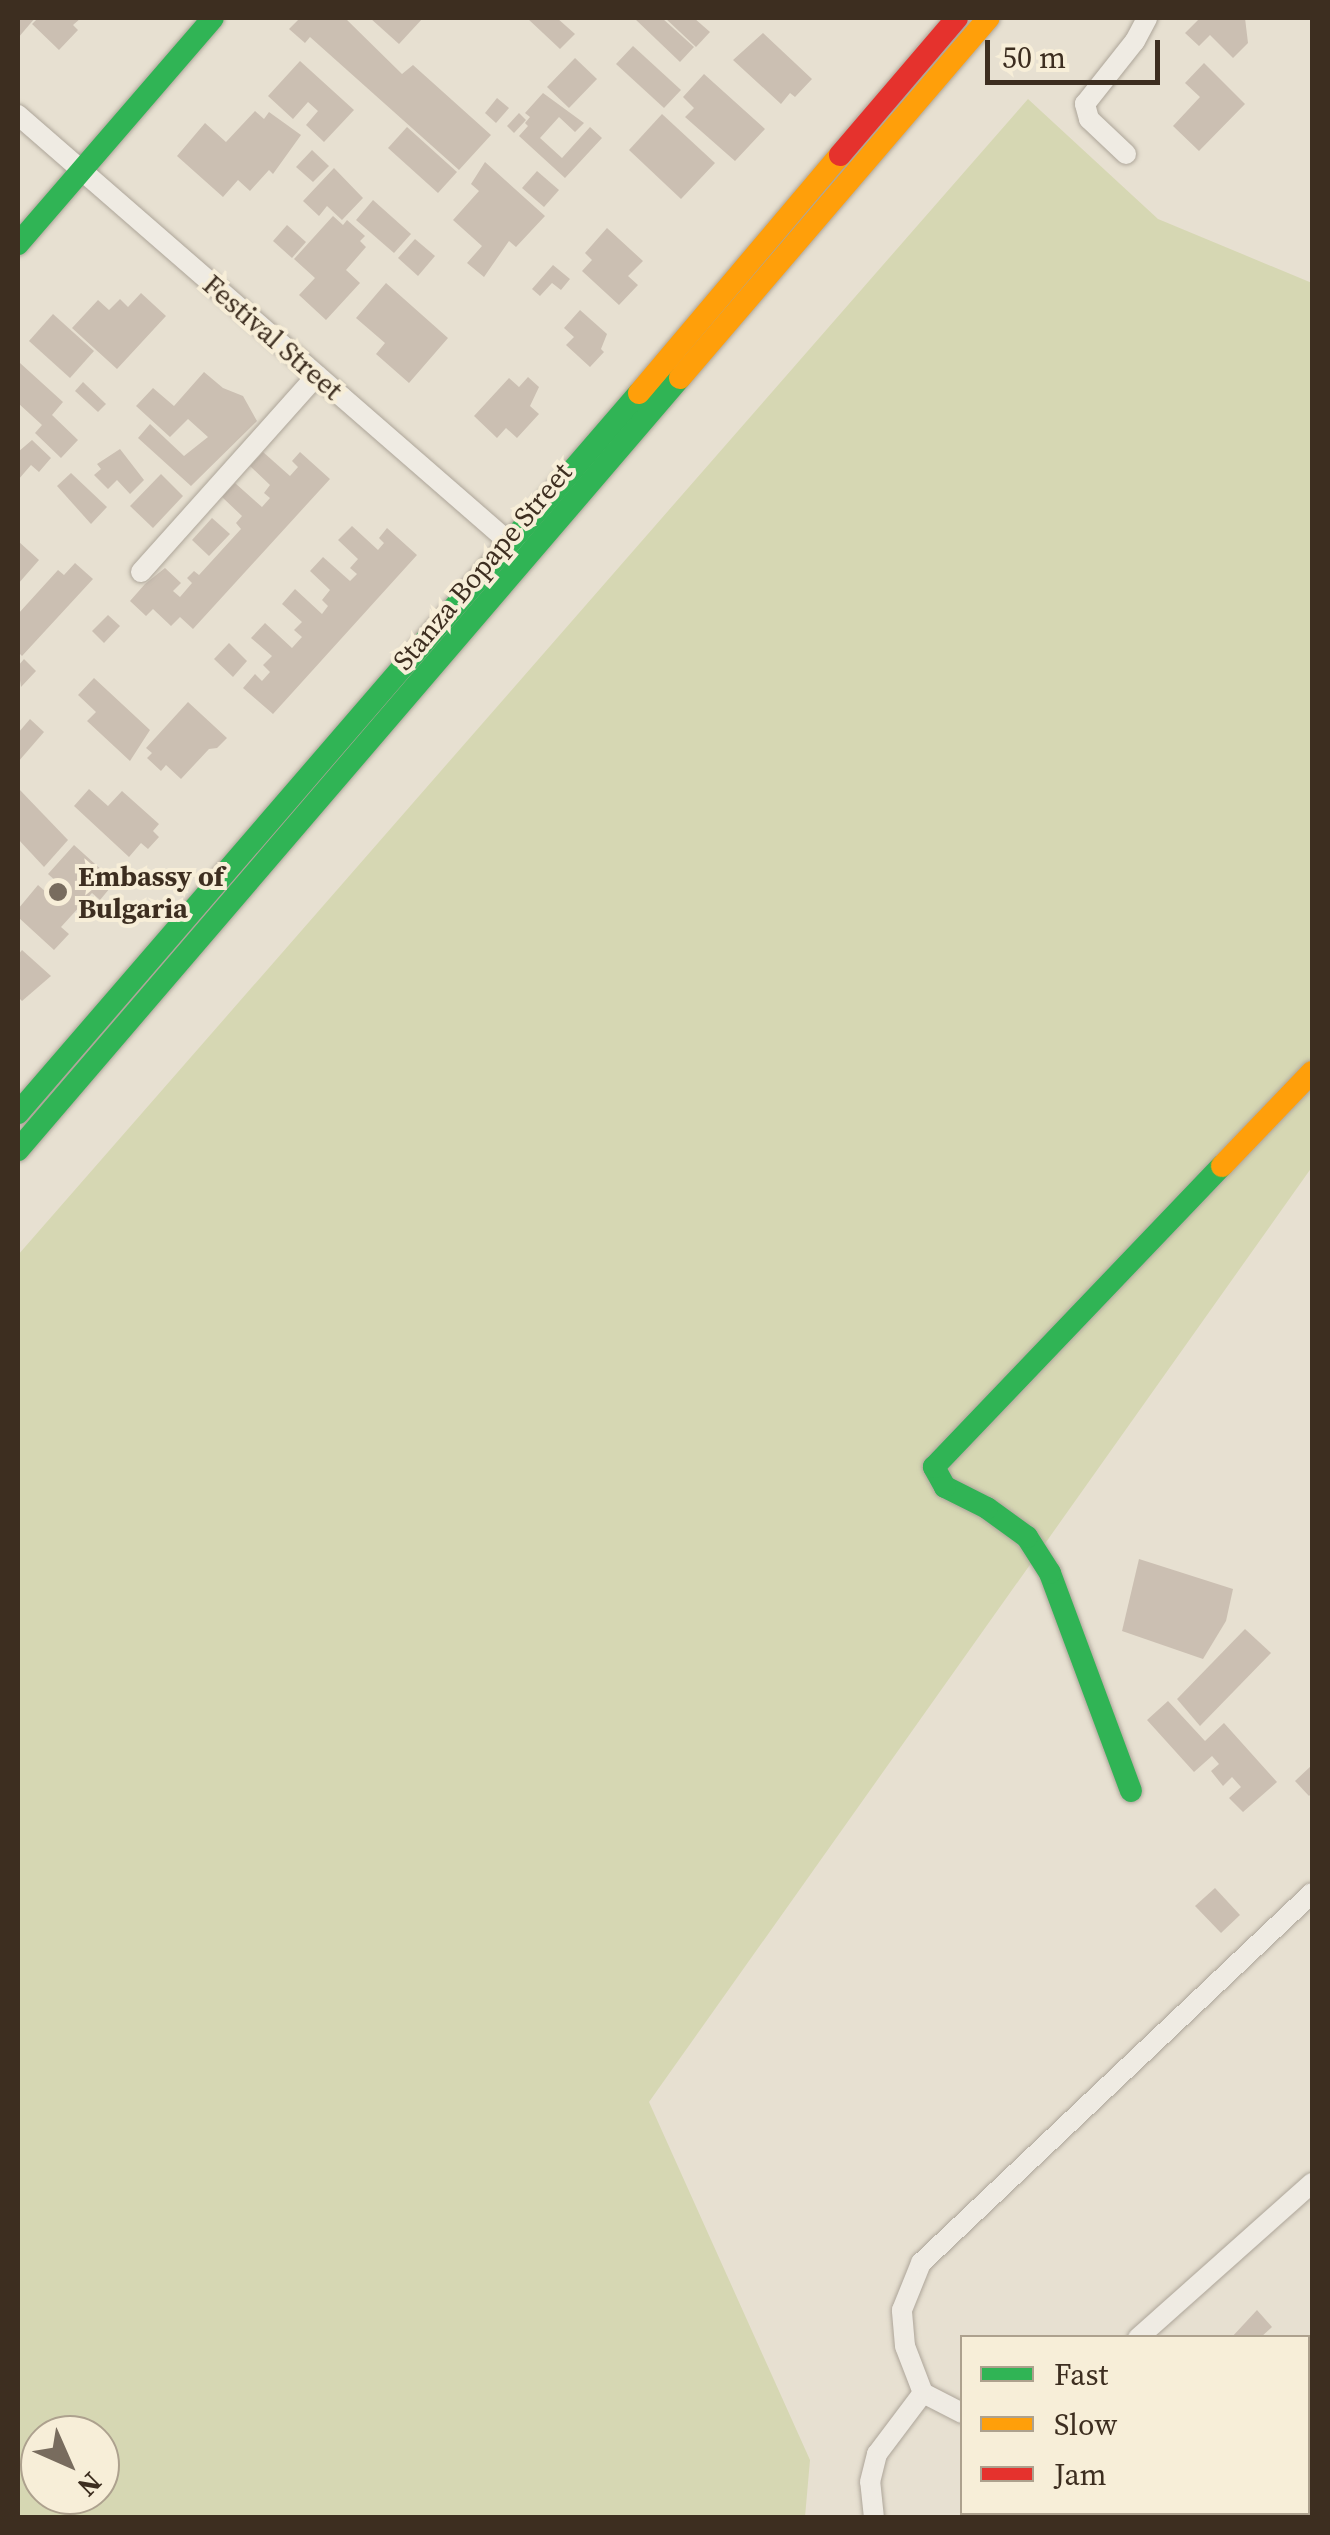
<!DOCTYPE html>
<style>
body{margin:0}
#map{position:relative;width:1330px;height:2535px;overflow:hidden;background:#e7e0d1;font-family:"Source Serif 4",serif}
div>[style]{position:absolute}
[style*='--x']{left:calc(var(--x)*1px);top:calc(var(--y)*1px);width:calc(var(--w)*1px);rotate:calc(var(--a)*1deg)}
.green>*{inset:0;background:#d6d7b3}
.building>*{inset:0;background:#cbbfb2}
.roads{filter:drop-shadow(0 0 2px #ada599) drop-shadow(0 0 2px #ada599)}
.street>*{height:20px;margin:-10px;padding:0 10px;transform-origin:10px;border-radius:10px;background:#efebe3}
.fast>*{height:22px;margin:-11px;padding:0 11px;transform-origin:11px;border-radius:11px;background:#30b455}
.slow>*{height:22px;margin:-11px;padding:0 11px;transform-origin:11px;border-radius:11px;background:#ff9f0a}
.jam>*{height:22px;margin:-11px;padding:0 11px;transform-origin:11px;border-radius:11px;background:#e5322d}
.dots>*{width:28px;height:28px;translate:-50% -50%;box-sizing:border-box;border:5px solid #f7eed8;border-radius:50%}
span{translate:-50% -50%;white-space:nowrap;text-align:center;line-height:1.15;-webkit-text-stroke:8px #f7eed8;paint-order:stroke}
.street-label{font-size:28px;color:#3d2e20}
.poi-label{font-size:28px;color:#3d2e20;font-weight:700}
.left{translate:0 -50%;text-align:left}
.frame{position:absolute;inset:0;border:20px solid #3d2e20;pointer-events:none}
.legend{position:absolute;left:960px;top:2335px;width:350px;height:180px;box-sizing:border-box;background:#f7eed8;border:2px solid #ada18e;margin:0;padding:12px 18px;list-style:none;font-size:30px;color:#3d2e20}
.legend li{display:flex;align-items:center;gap:20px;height:50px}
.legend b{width:50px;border:2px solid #ada18e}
.north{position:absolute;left:20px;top:2415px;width:100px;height:100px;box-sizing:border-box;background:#f7eed8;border:2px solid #ada18e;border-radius:50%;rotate:135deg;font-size:28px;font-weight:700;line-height:40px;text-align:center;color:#3d2e20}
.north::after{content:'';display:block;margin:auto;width:35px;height:45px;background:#786c5e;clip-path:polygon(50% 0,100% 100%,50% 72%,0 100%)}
.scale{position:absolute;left:985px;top:40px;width:175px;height:45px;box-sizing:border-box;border:5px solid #3d2e20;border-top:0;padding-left:12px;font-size:30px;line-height:35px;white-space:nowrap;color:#3d2e20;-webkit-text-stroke:8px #f7eed8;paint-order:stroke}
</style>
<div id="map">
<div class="green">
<div style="clip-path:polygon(evenodd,1028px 99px,1158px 219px,1312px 283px,1312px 1167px,649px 2102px,810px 2460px,805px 2517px,18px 2518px,18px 1255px,1028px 99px,40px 2435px,100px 2435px,100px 2495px,40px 2495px,40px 2435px)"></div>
</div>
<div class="building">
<div style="clip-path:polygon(18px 18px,35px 18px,18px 38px)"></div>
<div style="clip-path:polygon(38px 18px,81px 18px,73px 25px,78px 30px,59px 50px,32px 24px)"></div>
<div style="clip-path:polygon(300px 18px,345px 18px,402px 74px,413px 65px,491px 135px,459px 170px,310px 37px,305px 43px,289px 29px)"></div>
<div style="clip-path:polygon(370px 18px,423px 18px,399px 44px)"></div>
<div style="clip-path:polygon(527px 18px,557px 18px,575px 34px,560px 49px)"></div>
<div style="clip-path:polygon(634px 18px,662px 18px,694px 47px,680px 62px)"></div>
<div style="clip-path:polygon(665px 18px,694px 18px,710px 32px,696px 47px)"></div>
<div style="clip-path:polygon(1200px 18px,1245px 18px,1248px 43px,1233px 58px,1210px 35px,1199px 46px,1185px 33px)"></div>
<div style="clip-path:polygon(763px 33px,812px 79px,795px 97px,790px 93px,781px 104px,733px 60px)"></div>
<div style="clip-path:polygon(633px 46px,681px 90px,664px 108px,616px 64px)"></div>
<div style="clip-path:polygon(575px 58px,597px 79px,569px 108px,547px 87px)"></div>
<div style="clip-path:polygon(300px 61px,354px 110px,324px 142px,306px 125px,318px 111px,308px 102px,293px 119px,268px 96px)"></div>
<div style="clip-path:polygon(1204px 63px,1245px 104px,1199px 151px,1173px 126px,1200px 97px,1185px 83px)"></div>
<div style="clip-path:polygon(704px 74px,765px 129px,735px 161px,685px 117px,694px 108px,683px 97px)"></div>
<div style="clip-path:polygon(543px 93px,584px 123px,575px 132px,559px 117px,540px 138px,562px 158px,590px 127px,602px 138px,565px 178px,519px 136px,528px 126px,525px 123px,530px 117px,525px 113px)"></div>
<div style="clip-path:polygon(497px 98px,509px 108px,496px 123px,485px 113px)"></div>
<div style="clip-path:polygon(255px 111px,264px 119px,269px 112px,301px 135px,273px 174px,269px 170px,250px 191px,238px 180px,223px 197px,177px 156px,205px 123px,226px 142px)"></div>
<div style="clip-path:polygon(519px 113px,526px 120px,514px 133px,507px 126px)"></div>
<div style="clip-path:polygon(662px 114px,715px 163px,681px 199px,629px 150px)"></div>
<div style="clip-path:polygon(407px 127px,457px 172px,438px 193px,388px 148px)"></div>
<div style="clip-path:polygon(312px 150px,329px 166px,313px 182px,296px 167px)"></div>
<div style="clip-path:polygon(485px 162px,545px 216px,516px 247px,509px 241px,484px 277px,467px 263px,482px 246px,453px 220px,479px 191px,471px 184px)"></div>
<div style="clip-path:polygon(334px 168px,363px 198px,342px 220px,327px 206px,319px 216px,303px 201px)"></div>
<div style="clip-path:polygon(537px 171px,559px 190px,544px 207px,522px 188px)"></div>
<div style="clip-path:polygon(373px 200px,411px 234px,394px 253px,356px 220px)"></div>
<div style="clip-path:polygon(333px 216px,343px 225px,347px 220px,365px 236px,360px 241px,366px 247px,346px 270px,360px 283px,326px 320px,299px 295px,315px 278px,294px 259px)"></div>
<div style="clip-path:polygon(287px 225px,306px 242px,292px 258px,273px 241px)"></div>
<div style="clip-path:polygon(607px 228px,643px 261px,628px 276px,638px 285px,619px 305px,582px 271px,592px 260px,585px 253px)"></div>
<div style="clip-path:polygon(415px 239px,435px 256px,418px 276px,398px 258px)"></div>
<div style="clip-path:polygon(553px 265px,570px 279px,561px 290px,552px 283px,540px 296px,532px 289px)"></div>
<div style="clip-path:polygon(386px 283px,448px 338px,409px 383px,376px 354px,385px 343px,356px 318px)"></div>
<div style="clip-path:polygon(141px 293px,166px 316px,117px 369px,72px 328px,98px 300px,109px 310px,120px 299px,128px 307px)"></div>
<div style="clip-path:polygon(580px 310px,607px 334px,601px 349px,604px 352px,590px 367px,566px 345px,574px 337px,564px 328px)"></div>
<div style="clip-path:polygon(53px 314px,94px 351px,70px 378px,29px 341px)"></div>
<div style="clip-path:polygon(20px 363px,63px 402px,52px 415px,78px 440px,61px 458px,35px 433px,42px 425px,18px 403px)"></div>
<div style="clip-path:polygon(204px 372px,223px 388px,243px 396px,257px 421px,191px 486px,138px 438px,150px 424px,184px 456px,208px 437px,188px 419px,170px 437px,136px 406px,153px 388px,174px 406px)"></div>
<div style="clip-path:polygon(528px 377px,539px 387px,530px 406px,539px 414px,517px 438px,506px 428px,497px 438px,474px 416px,509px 378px,519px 387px)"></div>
<div style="clip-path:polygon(83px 382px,106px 404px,98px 412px,75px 391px)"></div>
<div style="clip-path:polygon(32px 440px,51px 458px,39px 472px,31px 465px,18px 480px,18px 452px)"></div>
<div style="clip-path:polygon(120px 449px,144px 480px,130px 494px,117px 480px,108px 489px,94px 475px,101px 469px,97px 464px)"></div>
<div style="clip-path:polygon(263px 452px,290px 476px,298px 467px,292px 461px,300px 452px,330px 479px,193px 629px,180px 617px,171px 626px,153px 609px,146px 616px,130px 601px,145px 584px,165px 568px,181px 583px,173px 591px,180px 597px,192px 583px,187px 578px,194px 571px,199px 575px,241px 529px,236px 523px,242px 516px,222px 497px,235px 483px,262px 507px,270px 498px,264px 493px,270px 485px,250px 466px)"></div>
<div style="clip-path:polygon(71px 473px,107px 507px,91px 524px,57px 486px)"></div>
<div style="clip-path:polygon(161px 474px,183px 496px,153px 528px,130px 506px)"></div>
<div style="clip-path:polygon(212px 518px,230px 534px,209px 556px,192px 540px)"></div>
<div style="clip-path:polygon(352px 526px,378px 550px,384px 543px,379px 538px,387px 528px,417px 555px,273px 714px,243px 688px,255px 674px,262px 681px,270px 672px,263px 665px,272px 656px,251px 638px,265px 623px,292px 648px,302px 637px,294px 630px,302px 622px,282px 604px,295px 589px,322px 614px,328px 606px,322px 600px,330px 590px,310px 571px,323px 557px,350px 581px,357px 574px,350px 568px,358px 559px,338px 540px)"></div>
<div style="clip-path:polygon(18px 541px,39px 560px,18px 584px)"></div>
<div style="clip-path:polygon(75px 563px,93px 579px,22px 656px,18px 652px,18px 614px,58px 570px,64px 575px)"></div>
<div style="clip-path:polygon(108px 615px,120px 626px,104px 643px,92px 631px)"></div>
<div style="clip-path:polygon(229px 643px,247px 661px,233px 677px,214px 659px)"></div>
<div style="clip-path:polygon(24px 659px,36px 671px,21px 687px,18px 666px)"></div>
<div style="clip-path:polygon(94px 678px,150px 730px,130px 761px,87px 721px,96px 712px,78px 695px)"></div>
<div style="clip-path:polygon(188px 702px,227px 738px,217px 748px,209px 749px,181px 779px,166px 765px,161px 771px,147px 758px,152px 753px,146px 748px)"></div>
<div style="clip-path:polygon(30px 719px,44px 732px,18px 762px,18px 733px)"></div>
<div style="clip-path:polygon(18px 788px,68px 840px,44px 867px,18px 839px)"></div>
<div style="clip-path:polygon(89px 789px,108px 806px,122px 791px,159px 824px,153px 831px,159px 837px,148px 849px,141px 843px,129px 857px,74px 806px)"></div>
<div style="clip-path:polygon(74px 845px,115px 882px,100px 900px,92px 893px,61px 927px,69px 934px,54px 950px,18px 917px,18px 909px,38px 885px,47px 893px,57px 882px,48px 874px)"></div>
<div style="clip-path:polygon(22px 950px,51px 976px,22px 1001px,18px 997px,18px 955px)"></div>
<div style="clip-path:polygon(1139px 1559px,1233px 1589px,1226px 1621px,1203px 1659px,1122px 1631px)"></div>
<div style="clip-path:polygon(1245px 1629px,1271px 1653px,1200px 1726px,1177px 1699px)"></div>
<div style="clip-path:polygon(1168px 1701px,1205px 1741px,1224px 1723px,1277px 1782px,1243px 1812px,1229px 1798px,1241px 1787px,1232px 1777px,1223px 1786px,1211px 1771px,1219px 1764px,1212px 1756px,1194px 1772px,1147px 1720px)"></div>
<div style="clip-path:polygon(1312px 1765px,1312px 1793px,1309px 1796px,1295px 1781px)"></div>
<div style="clip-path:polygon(1215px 1888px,1240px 1915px,1221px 1933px,1195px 1906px)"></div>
<div style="clip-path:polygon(1257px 2310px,1272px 2327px,1260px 2338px,1231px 2338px)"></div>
<div style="clip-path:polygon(1312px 2340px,1312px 2392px,1308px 2396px,1308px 2344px)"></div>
<div style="clip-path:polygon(1196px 2512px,1233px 2512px,1222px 2518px,1190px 2518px)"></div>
<div style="clip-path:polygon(1244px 2512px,1261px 2512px,1266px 2518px,1244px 2518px)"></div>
</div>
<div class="roads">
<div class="street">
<div style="--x:18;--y:115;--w:663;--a:41.02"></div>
<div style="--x:1126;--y:154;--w:51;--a:-136.6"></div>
<div style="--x:1089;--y:119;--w:16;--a:-105"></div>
<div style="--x:1085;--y:104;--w:80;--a:-51.6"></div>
<div style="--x:1135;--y:41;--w:26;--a:-62"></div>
<div style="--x:141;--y:572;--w:264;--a:-48.2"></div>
<div style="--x:1138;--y:2338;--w:233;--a:-41.7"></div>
<div style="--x:923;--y:2393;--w:44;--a:27.1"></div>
<div style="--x:874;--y:2518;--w:36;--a:-96"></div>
<div style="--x:870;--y:2482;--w:29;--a:-76"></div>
<div style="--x:877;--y:2454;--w:76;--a:-53"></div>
<div style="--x:923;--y:2393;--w:50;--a:-111"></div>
<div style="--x:905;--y:2346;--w:36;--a:-95"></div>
<div style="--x:902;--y:2310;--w:51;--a:-68"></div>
<div style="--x:921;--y:2263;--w:538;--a:-43.42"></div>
</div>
<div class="fast">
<div style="--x:18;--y:244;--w:298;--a:-49.2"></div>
<div style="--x:18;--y:1113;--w:951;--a:-49.22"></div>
<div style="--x:18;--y:1150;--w:1017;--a:-49.39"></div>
<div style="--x:1131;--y:1791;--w:233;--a:-110.4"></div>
<div style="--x:1050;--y:1573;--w:43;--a:-122.6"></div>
<div style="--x:1027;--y:1537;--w:49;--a:-144.1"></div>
<div style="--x:987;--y:1508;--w:47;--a:-153.4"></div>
<div style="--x:945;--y:1487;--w:23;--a:-119"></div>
<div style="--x:934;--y:1467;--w:417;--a:-46.3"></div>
</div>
<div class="slow">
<div style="--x:680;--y:378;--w:474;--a:-49.4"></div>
<div style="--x:639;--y:393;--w:312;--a:-49.8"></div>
<div style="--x:1222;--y:1166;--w:130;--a:-46.2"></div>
</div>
<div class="jam">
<div style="--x:840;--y:155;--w:180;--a:-49.5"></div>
</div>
</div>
<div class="dots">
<div style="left:58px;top:892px;background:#786c5e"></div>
</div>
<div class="street-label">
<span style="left:273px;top:337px;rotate:41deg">Festival Street</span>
<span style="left:482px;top:566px;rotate:-50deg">Stanza Bopape Street</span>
</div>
<div class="poi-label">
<span class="left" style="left:78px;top:892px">Embassy of<br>Bulgaria</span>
</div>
<div class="frame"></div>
<ul class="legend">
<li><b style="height:12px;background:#30b455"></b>Fast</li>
<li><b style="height:12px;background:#ff9f0a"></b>Slow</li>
<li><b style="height:12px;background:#e5322d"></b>Jam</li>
</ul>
<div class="north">N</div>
<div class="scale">50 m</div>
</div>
